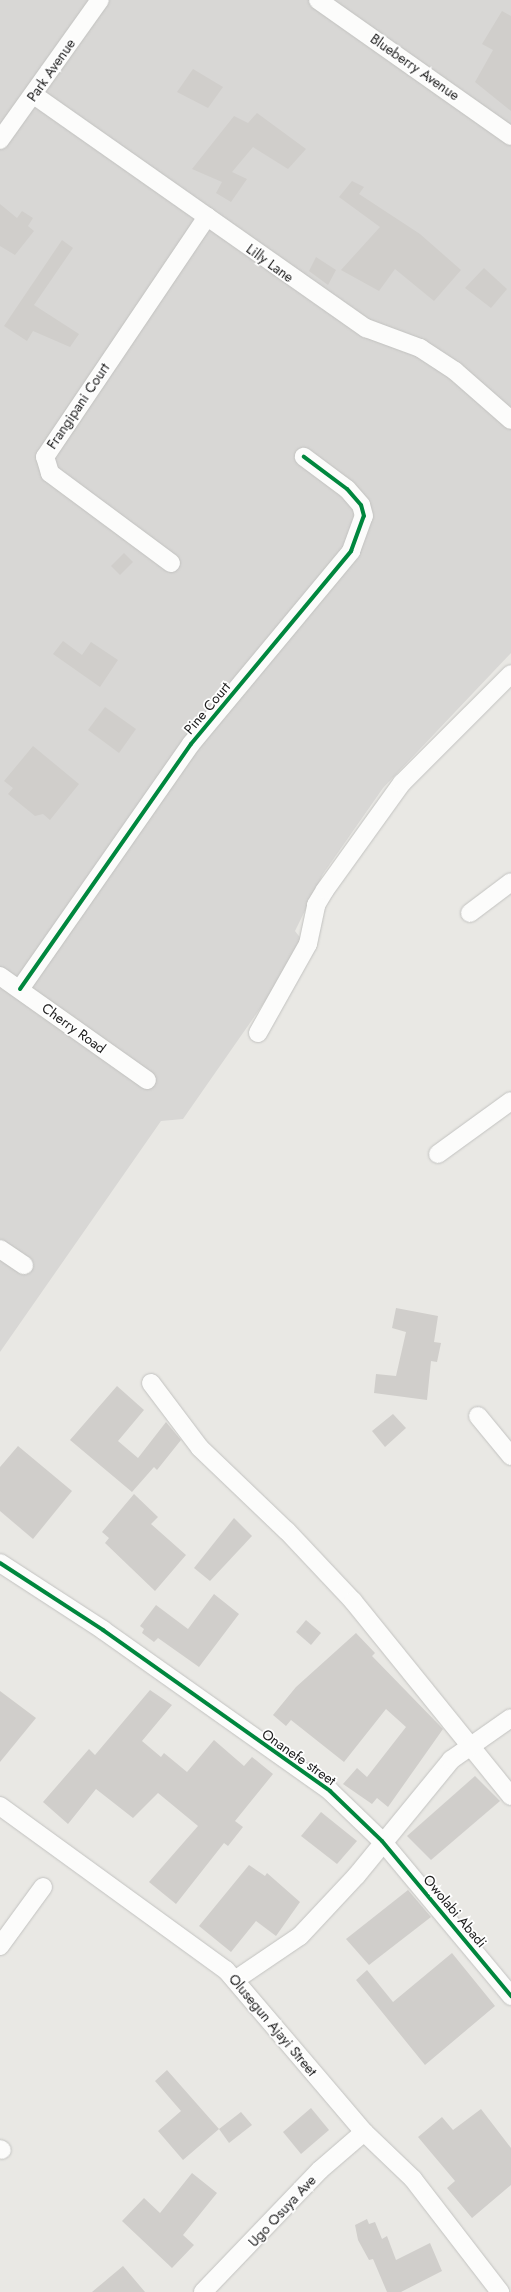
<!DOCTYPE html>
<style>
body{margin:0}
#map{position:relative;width:511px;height:2292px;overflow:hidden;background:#e9e8e4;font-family:Jost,sans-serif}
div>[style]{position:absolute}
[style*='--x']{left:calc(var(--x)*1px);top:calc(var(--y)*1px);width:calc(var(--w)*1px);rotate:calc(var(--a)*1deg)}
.residential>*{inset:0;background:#d8d7d5}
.building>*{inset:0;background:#d0cecb}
.roads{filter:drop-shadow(0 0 1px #c2c2c0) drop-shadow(0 0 1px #c2c2c0)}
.minor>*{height:18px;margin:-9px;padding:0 9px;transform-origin:9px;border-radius:9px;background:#fcfcfb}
.cycleway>*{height:4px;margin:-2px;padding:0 2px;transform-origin:2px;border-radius:2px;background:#00873e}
span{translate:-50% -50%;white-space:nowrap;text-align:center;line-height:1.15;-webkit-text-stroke:3.5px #fff;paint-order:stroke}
.street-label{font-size:14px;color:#1b1b1b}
</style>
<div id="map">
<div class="residential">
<div style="clip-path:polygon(0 0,511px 0,511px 653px,383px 788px,323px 874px,295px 931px,305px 944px,183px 1119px,161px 1121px,0 1352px)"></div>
</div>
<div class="building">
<div style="clip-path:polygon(502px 11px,511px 16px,511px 111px,475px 82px,493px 50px,482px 44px)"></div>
<div style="clip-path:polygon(193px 69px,223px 87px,208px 108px,177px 92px)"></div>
<div style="clip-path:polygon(257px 113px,306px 149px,288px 169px,253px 147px,232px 172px,247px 179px,231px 202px,216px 193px,222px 182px,192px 169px,234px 116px,248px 123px)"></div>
<div style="clip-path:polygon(352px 181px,364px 187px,359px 194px,420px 234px,461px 270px,434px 301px,395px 269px,379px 291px,341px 270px,380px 227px,339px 197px)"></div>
<div style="clip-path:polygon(0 204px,17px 218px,22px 211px,33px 218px,28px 226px,34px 231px,15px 255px,0 246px)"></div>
<div style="clip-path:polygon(62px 240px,73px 248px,34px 305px,79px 334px,70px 347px,33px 331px,27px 341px,4px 326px)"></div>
<div style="clip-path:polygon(316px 257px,336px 270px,328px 285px,309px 271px)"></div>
<div style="clip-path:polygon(484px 268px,507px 289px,491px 308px,465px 288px)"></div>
<div style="clip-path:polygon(124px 553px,133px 562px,120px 575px,111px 566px)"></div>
<div style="clip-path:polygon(63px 641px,82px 655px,91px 642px,118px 660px,100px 687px,53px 654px)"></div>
<div style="clip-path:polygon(105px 707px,136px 729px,119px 753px,88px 730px)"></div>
<div style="clip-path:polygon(33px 746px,79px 784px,50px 820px,43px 814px,35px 816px,8px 794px,13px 788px,4px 781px)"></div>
<div style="clip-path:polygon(396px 1308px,438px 1316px,434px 1342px,441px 1343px,437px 1362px,431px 1361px,427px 1400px,374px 1393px,376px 1374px,396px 1376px,406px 1332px,392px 1328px)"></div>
<div style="clip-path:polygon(117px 1386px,144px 1410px,118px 1441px,138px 1458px,166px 1422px,181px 1440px,157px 1470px,154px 1467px,132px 1492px,70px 1440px)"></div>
<div style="clip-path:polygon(393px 1414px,406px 1428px,385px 1447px,372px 1431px)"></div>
<div style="clip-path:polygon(18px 1446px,72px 1491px,33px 1539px,0 1511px,0 1467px)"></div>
<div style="clip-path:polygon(134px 1494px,158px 1517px,151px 1524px,186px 1555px,155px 1591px,105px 1543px,109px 1538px,102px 1532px)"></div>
<div style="clip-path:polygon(234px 1518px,252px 1536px,210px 1581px,194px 1568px)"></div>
<div style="clip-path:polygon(214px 1594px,239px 1614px,199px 1667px,158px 1638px,154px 1642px,142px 1633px,144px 1629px,140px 1626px,156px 1605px,188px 1629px)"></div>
<div style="clip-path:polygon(306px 1620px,321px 1633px,311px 1645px,296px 1632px)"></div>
<div style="clip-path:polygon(356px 1633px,375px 1653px,372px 1656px,443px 1729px,388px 1807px,377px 1798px,372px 1804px,343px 1784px,357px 1768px,367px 1777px,406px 1727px,386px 1709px,344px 1762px,291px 1720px,286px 1726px,273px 1715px,296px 1687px)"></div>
<div style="clip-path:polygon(150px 1690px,172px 1705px,142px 1741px,161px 1757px,164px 1753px,187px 1772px,214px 1740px,244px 1766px,252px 1757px,273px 1774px,235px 1821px,243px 1827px,228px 1846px,224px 1843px,176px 1904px,149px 1882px,198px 1826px,158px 1793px,133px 1818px,96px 1789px,68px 1824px,43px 1802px,89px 1749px,95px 1755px)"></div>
<div style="clip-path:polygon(0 1691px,36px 1718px,0 1762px)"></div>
<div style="clip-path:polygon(475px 1776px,500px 1801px,431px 1860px,407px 1836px)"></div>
<div style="clip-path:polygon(321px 1812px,357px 1841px,337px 1864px,301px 1836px)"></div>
<div style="clip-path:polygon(249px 1865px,265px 1876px,267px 1873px,300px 1902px,276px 1936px,256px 1921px,231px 1952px,199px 1926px)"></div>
<div style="clip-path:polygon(408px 1890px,431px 1917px,369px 1965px,346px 1939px)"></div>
<div style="clip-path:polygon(452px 1953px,495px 2006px,425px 2065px,356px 1980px,367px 1970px,393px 2002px)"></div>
<div style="clip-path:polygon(167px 2070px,219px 2129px,183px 2160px,158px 2131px,181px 2111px,155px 2081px)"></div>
<div style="clip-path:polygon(311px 2108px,329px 2130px,301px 2154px,283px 2132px)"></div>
<div style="clip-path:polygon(481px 2109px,511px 2148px,511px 2185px,472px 2218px,447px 2188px,455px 2181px,418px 2137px,442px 2117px,453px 2130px)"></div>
<div style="clip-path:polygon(241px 2112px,252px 2125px,229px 2143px,219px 2129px)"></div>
<div style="clip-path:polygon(192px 2173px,217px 2193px,183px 2235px,194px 2245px,172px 2268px,122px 2221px,144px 2198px,160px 2213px)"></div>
<div style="clip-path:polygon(367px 2219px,369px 2224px,375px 2222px,382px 2239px,387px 2236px,396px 2260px,430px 2243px,442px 2271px,401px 2292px,387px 2292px,373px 2259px,369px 2260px,358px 2240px,355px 2225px)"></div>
<div style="clip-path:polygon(123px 2266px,145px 2292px,92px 2292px)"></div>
</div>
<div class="roads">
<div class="minor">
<div style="--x:318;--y:0;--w:236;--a:35.2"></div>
<div style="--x:34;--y:95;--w:406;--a:35.1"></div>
<div style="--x:366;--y:328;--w:58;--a:20.3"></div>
<div style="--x:420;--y:348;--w:42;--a:33.3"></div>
<div style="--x:455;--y:371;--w:74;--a:41.2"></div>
<div style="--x:0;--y:140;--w:172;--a:-54.5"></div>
<div style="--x:171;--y:563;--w:151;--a:-143.4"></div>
<div style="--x:50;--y:473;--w:17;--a:-107"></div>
<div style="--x:45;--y:457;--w:290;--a:-56"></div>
<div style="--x:470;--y:913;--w:51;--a:-37.1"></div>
<div style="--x:0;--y:976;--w:180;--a:35.3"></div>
<div style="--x:20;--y:989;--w:299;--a:-55.1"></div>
<div style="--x:191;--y:744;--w:251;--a:-50.3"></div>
<div style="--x:351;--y:551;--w:37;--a:-70"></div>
<div style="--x:364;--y:516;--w:11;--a:-105"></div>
<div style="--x:361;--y:505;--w:21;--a:-131"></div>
<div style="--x:347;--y:489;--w:54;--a:-143.3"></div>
<div style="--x:258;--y:1033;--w:102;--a:-60.7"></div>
<div style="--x:308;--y:944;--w:40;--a:-78"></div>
<div style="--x:316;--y:905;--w:17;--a:-59"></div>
<div style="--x:325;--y:890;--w:132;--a:-54.3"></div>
<div style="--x:402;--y:783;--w:154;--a:-45"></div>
<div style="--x:438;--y:1154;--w:90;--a:-36"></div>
<div style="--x:0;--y:1249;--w:29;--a:34"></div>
<div style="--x:151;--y:1383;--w:81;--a:53"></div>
<div style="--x:200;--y:1448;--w:120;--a:43.7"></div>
<div style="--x:287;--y:1531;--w:96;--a:46.7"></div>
<div style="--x:353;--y:1601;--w:251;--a:51"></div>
<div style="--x:478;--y:1416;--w:52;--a:50.5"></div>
<div style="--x:0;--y:1563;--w:123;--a:33"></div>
<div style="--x:103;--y:1630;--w:278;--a:35.3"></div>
<div style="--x:330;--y:1791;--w:72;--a:43.9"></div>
<div style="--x:382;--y:1841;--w:202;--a:50.2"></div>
<div style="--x:0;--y:1806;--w:279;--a:36"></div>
<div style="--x:226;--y:1970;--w:213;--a:49.6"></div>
<div style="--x:364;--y:2132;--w:68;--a:43.8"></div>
<div style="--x:413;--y:2179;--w:143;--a:52.4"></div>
<div style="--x:0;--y:1946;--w:73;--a:-53.9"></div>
<div style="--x:235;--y:1980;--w:78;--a:-34.1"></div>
<div style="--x:300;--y:1936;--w:83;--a:-46.9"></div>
<div style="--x:357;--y:1875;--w:149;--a:-50.7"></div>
<div style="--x:451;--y:1760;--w:73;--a:-35"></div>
<div style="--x:0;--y:2149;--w:2;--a:27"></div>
<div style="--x:203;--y:2292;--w:169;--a:-46.2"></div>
<div style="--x:320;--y:2170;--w:58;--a:-40.8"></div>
</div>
</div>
<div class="cycleway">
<div style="--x:20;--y:989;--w:299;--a:-55.1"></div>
<div style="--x:191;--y:744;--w:251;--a:-50.3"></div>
<div style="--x:351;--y:551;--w:37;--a:-70"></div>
<div style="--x:364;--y:516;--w:11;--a:-105"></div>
<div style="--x:361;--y:505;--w:21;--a:-131"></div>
<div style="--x:347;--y:489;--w:54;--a:-143.3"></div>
<div style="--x:0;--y:1563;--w:123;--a:33"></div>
<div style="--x:103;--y:1630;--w:278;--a:35.3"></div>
<div style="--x:330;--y:1791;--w:72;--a:43.9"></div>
<div style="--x:382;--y:1841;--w:202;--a:50.2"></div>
</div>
<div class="street-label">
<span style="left:415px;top:67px;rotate:35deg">Blueberry Avenue</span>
<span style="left:51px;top:70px;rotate:-55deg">Park Avenue</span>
<span style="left:270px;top:263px;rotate:36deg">Lilly Lane</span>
<span style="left:78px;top:406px;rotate:-56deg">Frangipani Court</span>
<span style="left:207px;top:708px;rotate:-50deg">Pine Court</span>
<span style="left:74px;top:1028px;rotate:36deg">Cherry Road</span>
<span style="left:299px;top:1757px;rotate:35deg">Onanefe street</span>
<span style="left:455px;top:1911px;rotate:50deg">Owolabi Abadi</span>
<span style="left:273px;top:2025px;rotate:50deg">Olusegun Ajayi Street</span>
<span style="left:282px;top:2211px;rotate:-47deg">Ugo Osuya Ave</span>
</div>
</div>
